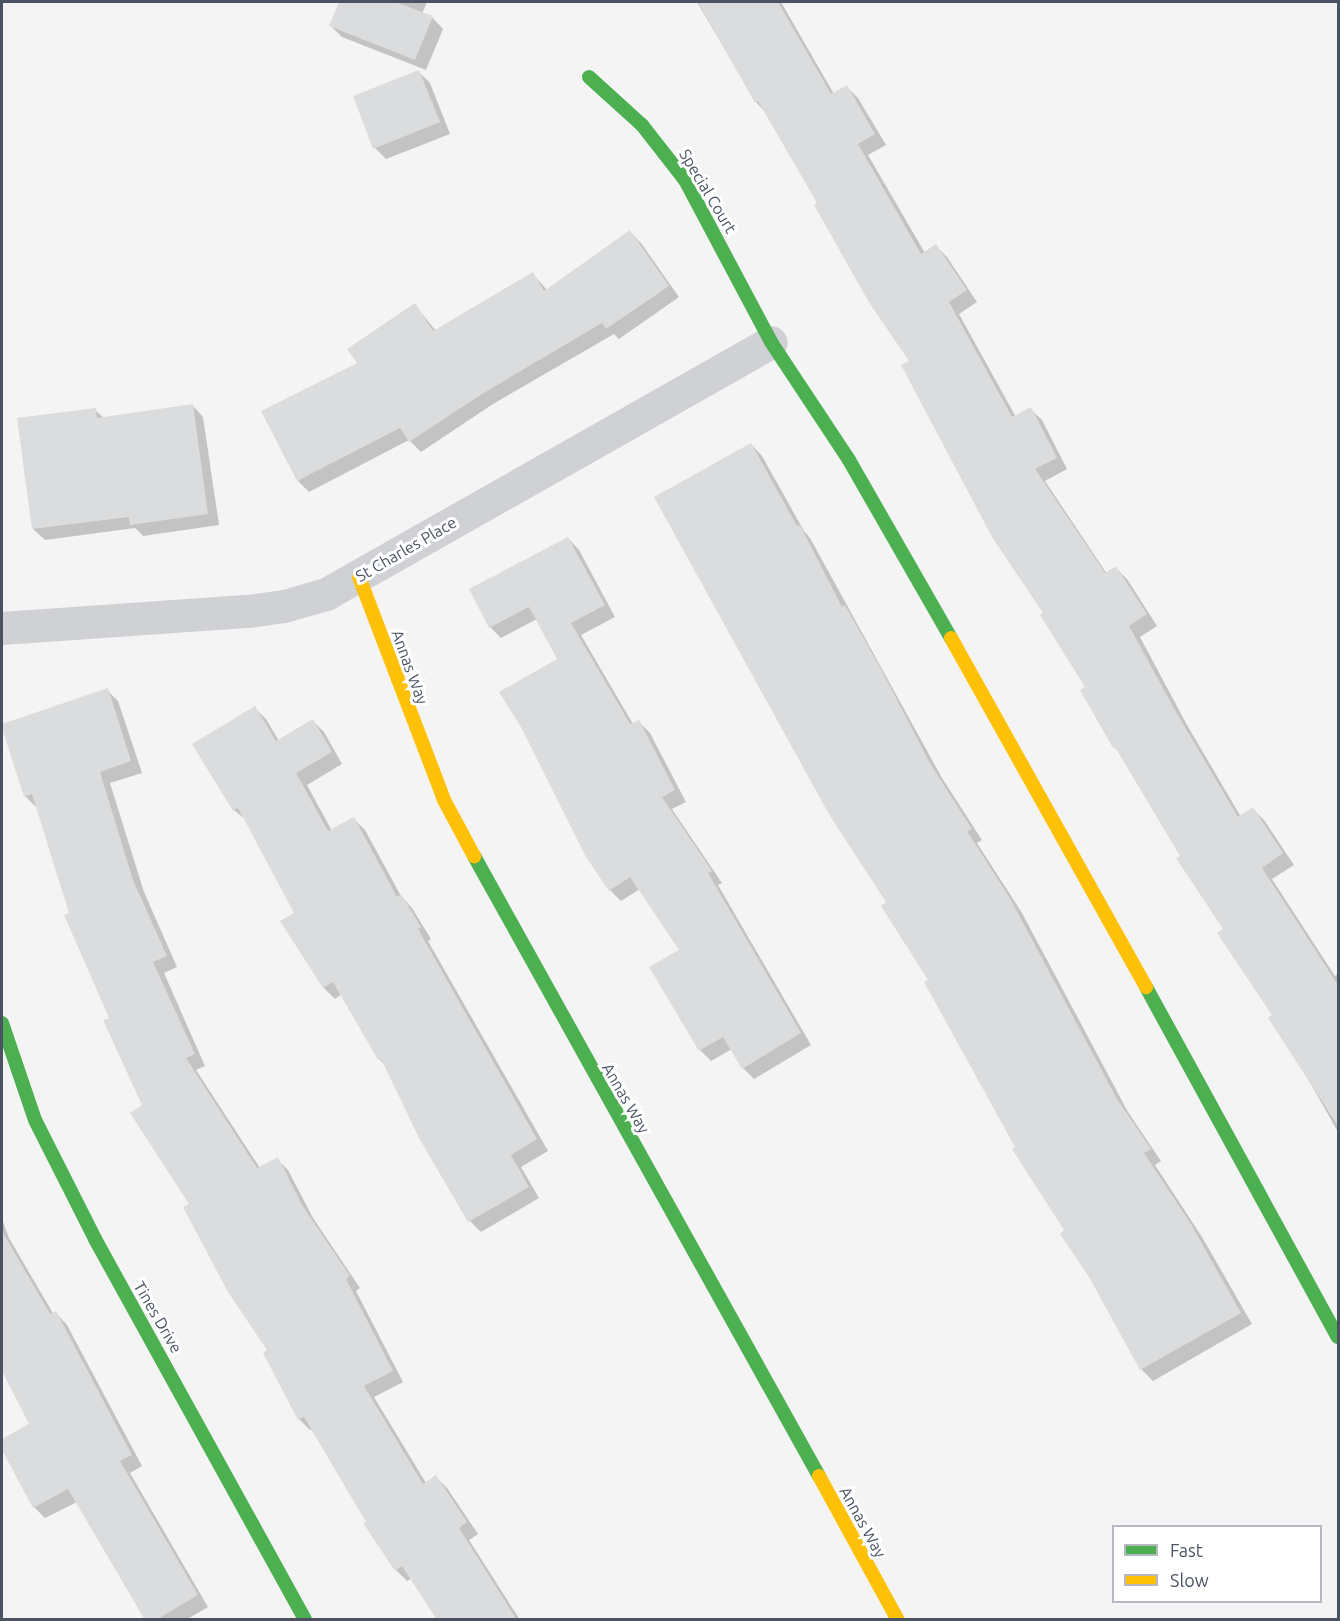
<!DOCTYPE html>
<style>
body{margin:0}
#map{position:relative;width:1340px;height:1621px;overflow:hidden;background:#f4f4f4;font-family:Ubuntu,sans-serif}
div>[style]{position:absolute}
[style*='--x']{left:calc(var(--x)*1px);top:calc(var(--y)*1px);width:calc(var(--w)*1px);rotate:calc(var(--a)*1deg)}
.shadow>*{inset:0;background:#0003}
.building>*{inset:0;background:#dbdcde}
.street>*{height:33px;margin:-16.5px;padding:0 16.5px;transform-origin:16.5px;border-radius:16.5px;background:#cfd1d4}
.fast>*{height:14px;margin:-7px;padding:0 7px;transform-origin:7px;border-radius:7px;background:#4caf50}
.slow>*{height:14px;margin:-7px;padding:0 7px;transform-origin:7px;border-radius:7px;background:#ffc107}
span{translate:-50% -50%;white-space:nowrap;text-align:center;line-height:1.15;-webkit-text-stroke:6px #fff;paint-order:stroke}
.street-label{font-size:16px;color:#495362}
.frame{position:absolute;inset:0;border:3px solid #495362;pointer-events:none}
.legend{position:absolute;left:1112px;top:1525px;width:210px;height:78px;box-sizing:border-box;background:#fff;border:2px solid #b6bac0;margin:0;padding:8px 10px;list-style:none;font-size:18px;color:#495362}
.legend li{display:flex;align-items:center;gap:12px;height:30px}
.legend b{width:30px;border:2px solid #b6bac0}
</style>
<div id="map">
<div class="shadow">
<div style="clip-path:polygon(341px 2px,427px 2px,422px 14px,432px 17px,443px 29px,426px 70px,342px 37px,331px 26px)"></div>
<div style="clip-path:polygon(697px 2px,781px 2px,834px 94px,847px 87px,858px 98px,886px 145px,868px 155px,925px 253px,936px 246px,947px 257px,977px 302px,959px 314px,1016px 417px,1030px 409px,1042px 420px,1067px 469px,1045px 481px,1107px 574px,1116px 568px,1127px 579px,1157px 626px,1140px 637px,1187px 725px,1241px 817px,1253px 809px,1264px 820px,1294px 865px,1272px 879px,1335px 976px,1338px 974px,1338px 1132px,1182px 856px,1121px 754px,1114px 747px,1087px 688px,1045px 614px,911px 362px,767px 114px,756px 102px)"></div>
<div style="clip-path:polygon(418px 71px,430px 83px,450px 134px,386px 159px,375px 148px)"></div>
<div style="clip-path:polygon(630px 232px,641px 243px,679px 297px,619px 339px,614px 334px,493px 404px,421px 452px,409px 440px,309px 492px,298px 481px,359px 363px,415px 305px,436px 331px,533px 274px,547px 290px)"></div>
<div style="clip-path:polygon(192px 405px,203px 417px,219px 525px,143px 536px,135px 528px,45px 540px,33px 529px,95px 410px,104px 418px)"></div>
<div style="clip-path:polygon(751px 444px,762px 456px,804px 531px,810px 538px,942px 778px,982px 840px,977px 843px,1022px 913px,1128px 1112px,1161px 1161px,1155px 1165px,1202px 1237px,1252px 1324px,1153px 1381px,1142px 1370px,1067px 1231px,1017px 1148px,888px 903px)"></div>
<div style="clip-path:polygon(568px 538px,579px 550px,615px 617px,581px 635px,633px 724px,639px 722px,650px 733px,686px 802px,672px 809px,722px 883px,718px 885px,811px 1045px,754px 1079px,743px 1068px,732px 1049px,711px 1061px,700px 1050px,681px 950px,640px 889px,621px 901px,610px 890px,559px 659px,537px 619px,501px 638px,490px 627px)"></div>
<div style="clip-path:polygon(107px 690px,118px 701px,142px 773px,110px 783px,144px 892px,177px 967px,164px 973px,205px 1066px,196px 1070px,260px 1168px,277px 1159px,288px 1170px,313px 1218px,360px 1288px,356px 1291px,403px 1382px,374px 1397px,426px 1483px,436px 1477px,447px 1488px,478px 1534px,469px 1540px,520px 1620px,438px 1620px,412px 1578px,407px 1581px,396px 1570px,313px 1429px,310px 1430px,299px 1419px,270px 1351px,144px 1105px,71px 914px,37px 808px,25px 796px,2px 725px)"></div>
<div style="clip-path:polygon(255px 708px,266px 719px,279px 741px,313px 721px,324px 732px,342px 764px,307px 785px,332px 831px,354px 819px,365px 830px,401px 896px,412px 908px,431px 939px,428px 941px,548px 1151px,521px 1167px,539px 1198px,481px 1232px,470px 1221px,386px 1066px,379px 1059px,342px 994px,335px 999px,324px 988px,282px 921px,295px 913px,247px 821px,234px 810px)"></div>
<div style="clip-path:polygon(2px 1219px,9px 1238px,54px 1315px,56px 1313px,67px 1325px,142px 1466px,130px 1473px,208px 1607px,186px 1620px,146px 1620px,77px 1502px,45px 1518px,34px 1507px,2px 1447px,2px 1441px,31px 1425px,2px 1367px)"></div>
</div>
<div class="building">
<div style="clip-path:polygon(339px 2px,395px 2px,433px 16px,415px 60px,329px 26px)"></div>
<div style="clip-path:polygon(698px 2px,778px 2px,831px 94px,847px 85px,875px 134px,858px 144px,921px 254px,936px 244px,967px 290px,949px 302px,1012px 417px,1031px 407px,1057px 458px,1035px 469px,1105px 573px,1116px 566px,1147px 614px,1129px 626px,1176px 712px,1238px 817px,1253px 807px,1283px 853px,1262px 868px,1338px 985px,1338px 1126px,1268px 1018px,1272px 1015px,1217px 933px,1223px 929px,1176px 858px,1180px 856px,1115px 747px,1113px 748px,1080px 690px,1085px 687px,1040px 615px,1043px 613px,992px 537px,901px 365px,909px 361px,870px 304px,814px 205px,817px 203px,758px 101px,755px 103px)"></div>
<div style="clip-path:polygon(419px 70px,440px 122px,373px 149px,353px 96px)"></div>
<div style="clip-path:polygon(630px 230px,669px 286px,606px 329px,602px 323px,482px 394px,409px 442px,400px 428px,297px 481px,261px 411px,357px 363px,347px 349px,415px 303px,433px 331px,533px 272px,544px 291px)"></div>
<div style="clip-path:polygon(193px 404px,208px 514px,130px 525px,129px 517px,32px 529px,17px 418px,96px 408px,97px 418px)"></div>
<div style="clip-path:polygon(751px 443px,797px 526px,800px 525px,842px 607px,845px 605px,882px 671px,931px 765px,972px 829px,967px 831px,1011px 900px,1117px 1099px,1151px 1149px,1144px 1153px,1191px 1224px,1241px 1313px,1140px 1370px,1089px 1277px,1060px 1234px,1064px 1230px,1012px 1149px,1015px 1147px,924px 982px,928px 980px,881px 906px,886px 902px,830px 816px,654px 497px)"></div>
<div style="clip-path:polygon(568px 537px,605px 605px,571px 623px,630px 724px,639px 720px,675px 790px,662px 797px,712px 871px,708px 873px,801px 1033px,742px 1069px,723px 1037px,699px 1051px,649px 967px,679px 950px,630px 877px,609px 891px,586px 857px,521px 727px,499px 692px,557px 659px,529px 607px,489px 628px,469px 589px)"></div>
<div style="clip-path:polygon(108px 688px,131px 761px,100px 772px,133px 880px,167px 956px,153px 962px,195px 1054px,186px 1058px,257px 1168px,278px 1157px,302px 1205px,350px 1276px,346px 1279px,393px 1371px,364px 1386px,423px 1484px,436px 1475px,467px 1522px,459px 1528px,517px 1620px,437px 1620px,402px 1566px,395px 1571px,363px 1523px,366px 1522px,304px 1417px,298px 1420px,263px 1353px,267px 1350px,228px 1292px,183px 1207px,189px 1204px,130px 1113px,142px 1105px,103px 1020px,109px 1018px,64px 915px,69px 913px,32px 794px,24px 797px,2px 728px,2px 724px)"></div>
<div style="clip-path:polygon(255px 706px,276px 741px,313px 719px,332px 752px,296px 773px,328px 831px,354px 817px,397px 897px,401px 894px,421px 927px,418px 929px,537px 1139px,511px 1155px,529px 1187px,468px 1222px,419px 1138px,381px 1059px,378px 1060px,333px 982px,323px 988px,280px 921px,294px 913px,238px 808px,233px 811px,192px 744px)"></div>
<div style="clip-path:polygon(2px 1231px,50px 1314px,56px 1311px,132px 1455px,120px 1461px,198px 1595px,156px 1620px,145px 1620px,68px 1489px,33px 1508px,2px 1450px,2px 1439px,29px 1424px,2px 1371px)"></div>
</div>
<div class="street">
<div style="--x:2;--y:628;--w:247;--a:-4"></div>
<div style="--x:248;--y:611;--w:36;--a:-8"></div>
<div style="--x:284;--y:606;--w:44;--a:-15.9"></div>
<div style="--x:326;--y:594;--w:511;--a:-29.52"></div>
</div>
<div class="fast">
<div style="--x:589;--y:77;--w:72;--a:42.2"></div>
<div style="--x:642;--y:125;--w:70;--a:52"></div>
<div style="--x:685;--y:180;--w:183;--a:62"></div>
<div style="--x:771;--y:342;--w:141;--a:56.5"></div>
<div style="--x:849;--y:460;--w:205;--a:60.2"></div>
<div style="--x:474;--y:856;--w:710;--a:60.91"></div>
<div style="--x:1146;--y:987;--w:399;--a:61.3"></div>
<div style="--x:2;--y:1023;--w:102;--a:71.2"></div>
<div style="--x:35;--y:1120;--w:133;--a:63.2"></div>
<div style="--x:95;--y:1239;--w:435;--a:61.1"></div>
</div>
<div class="slow">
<div style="--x:359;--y:577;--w:239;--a:69.1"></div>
<div style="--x:444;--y:800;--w:64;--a:61.8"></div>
<div style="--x:951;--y:638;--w:400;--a:60.8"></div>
<div style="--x:819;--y:1476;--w:164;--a:61.3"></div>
</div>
<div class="street-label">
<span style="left:708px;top:191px;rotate:59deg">Special Court</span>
<span style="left:406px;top:549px;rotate:-30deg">St Charles Place</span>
<span style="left:410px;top:667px;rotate:70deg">Annas Way</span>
<span style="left:626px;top:1098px;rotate:60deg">Annas Way</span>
<span style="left:158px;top:1317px;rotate:60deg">Tines Drive</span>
<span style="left:863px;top:1522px;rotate:61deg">Annas Way</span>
</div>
<div class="frame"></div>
<ul class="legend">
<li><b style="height:8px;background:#4caf50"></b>Fast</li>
<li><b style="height:8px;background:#ffc107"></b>Slow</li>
</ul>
</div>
